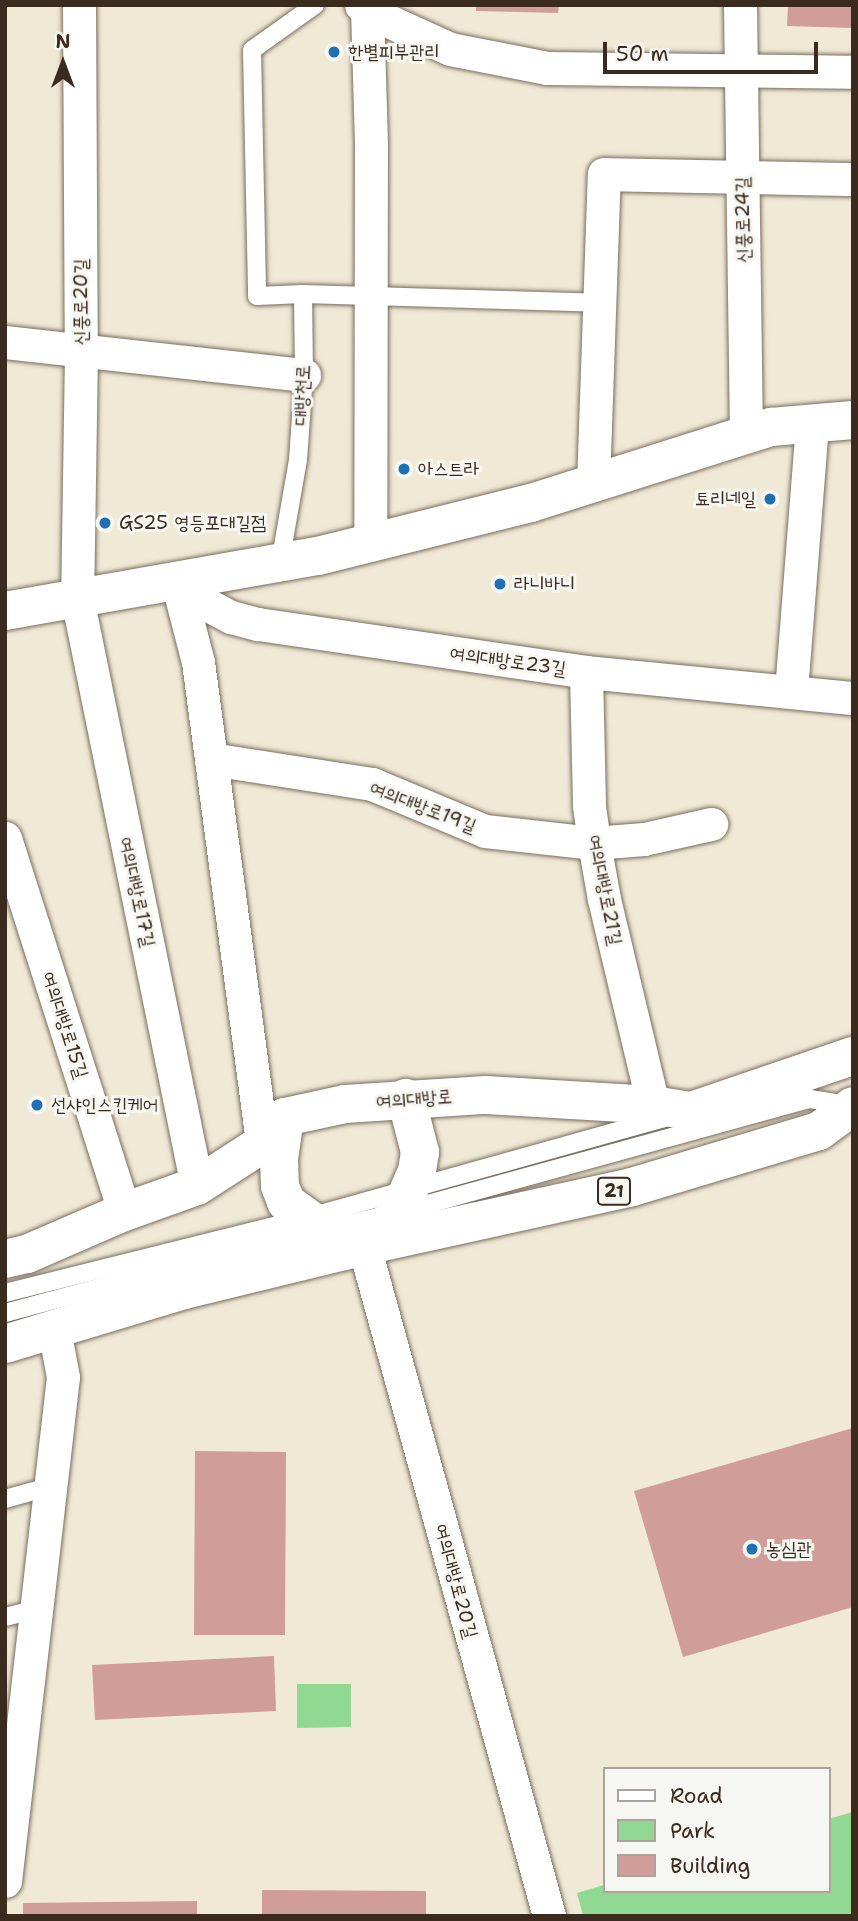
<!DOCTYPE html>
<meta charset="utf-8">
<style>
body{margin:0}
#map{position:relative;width:858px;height:1921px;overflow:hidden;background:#f0e9d5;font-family:"Shantell Sans","Poor Story",sans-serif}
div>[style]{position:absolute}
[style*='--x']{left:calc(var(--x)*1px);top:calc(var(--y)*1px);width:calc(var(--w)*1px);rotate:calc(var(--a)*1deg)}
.green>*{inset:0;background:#91d993}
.building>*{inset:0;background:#d19d98}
.roads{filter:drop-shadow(0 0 2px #7a6d5e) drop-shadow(0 0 2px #7a6d5e)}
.service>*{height:18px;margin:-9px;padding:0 9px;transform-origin:9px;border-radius:9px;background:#fff}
.minor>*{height:33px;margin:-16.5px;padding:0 16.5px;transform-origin:16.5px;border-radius:16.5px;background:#fff}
.secondary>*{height:38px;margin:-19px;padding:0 19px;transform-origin:19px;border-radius:19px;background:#fff}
.primary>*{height:38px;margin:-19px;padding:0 19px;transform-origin:19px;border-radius:19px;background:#fff}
.dots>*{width:19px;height:19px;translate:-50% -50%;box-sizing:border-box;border:4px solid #f6f6f2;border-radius:50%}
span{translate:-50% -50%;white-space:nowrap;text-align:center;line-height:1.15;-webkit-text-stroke:6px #f6f6f2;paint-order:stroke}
.shield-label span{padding:2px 5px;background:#f6f6f2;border:2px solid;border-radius:5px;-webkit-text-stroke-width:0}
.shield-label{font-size:18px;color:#3b2a1e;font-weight:700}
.poi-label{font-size:19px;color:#3b2a1e}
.left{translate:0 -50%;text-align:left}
.right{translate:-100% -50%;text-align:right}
.street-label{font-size:19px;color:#3b2a1e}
.frame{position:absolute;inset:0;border:7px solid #3b2a1e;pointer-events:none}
.legend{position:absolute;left:603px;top:1767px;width:228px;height:126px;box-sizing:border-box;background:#f6f6f2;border:2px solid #aba49d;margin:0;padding:9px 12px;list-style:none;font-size:21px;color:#3b2a1e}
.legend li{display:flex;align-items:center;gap:14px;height:35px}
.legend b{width:35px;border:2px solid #aba49d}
.north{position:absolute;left:28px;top:28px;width:70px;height:70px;-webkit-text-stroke:5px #f6f6f2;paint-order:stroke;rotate:0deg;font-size:19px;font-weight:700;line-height:28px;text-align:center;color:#3b2a1e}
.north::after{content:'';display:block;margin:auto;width:24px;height:32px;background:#3b2a1e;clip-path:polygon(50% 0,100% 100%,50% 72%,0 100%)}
.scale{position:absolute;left:603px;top:42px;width:215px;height:32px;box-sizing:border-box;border:4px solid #3b2a1e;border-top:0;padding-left:9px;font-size:21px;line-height:24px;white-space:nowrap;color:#3b2a1e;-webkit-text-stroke:5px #f6f6f2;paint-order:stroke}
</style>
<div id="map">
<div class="green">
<div style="clip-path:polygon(297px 1684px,351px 1684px,351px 1727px,297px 1728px)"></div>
<div style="clip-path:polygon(853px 1812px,853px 1916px,583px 1916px,577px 1893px,604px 1885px,604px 1891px,828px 1891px,828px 1819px)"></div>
</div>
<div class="building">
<div style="clip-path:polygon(476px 5px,559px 5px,558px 13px,476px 11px)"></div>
<div style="clip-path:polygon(788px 5px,853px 5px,853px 28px,787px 26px)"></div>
<div style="clip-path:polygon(853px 1428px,853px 1607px,683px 1657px,634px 1491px)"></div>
<div style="clip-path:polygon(195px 1451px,286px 1452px,285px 1635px,194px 1635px)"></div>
<div style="clip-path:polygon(274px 1656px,276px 1711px,95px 1720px,92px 1665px)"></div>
<div style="clip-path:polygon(262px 1890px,426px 1891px,426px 1916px,262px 1916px)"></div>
<div style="clip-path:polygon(197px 1901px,197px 1916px,23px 1916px,23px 1903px)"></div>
</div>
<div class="roads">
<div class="service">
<div style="--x:315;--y:5;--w:77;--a:144.5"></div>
<div style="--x:252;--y:50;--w:246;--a:88.8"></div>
<div style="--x:257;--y:296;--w:46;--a:-2.5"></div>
<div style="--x:303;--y:294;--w:295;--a:1.7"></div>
<div style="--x:280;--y:563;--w:105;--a:-80.1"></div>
<div style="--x:298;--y:460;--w:85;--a:-86"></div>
<div style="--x:304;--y:375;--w:81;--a:-90.7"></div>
<div style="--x:5;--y:1293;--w:310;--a:-14"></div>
<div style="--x:306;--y:1218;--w:375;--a:-15.6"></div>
<div style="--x:5;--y:1313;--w:247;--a:-15"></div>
<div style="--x:244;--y:1249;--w:159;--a:-13.4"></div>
<div style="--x:399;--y:1212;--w:426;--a:-15.4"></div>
<div style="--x:810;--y:1099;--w:38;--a:9"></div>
<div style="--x:5;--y:1499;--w:49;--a:-15.5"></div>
<div style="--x:5;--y:1617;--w:34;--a:-14"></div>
</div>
<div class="minor">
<div style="--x:79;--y:5;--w:347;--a:89.7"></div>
<div style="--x:81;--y:352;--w:246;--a:90.9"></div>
<div style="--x:77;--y:598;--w:600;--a:78.47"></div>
<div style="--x:361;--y:5;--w:25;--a:32"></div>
<div style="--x:382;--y:18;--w:75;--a:24.5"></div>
<div style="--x:450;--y:49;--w:99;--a:11.1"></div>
<div style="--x:547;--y:68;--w:306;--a:0.7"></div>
<div style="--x:740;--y:5;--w:430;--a:89.2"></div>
<div style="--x:367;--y:9;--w:136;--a:88.3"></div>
<div style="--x:371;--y:145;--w:398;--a:90.1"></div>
<div style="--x:5;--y:342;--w:301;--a:6.3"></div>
<div style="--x:593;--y:484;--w:310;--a:-88"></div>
<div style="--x:604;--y:174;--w:249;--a:1.2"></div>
<div style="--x:177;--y:581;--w:39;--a:38"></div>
<div style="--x:208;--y:605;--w:26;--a:28"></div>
<div style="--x:231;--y:617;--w:28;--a:15"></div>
<div style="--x:258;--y:624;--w:331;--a:8.3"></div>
<div style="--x:586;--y:672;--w:268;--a:5.6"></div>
<div style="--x:177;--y:581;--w:84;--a:75.5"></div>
<div style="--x:198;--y:662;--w:486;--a:82.4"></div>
<div style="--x:586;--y:672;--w:134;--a:88.7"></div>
<div style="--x:589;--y:806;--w:37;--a:82"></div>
<div style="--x:594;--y:843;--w:57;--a:79.9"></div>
<div style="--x:604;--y:899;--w:212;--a:76.6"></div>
<div style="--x:791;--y:691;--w:269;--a:-85.5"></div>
<div style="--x:211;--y:759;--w:163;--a:8.8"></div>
<div style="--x:372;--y:784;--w:122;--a:22.6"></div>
<div style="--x:485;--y:831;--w:110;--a:6.3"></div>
<div style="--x:594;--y:843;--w:50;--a:-4.6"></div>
<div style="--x:644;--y:839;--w:69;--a:-12.6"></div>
<div style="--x:5;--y:838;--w:392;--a:72.3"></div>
<div style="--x:364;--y:1246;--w:695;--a:74.56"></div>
<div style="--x:5;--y:1881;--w:507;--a:-83.44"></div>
<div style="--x:63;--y:1377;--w:49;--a:-100.6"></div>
</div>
<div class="secondary">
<div style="--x:5;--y:611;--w:318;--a:-10"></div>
<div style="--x:318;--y:556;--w:219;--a:-14"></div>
<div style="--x:531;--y:503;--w:252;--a:-17.6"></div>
<div style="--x:771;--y:427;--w:82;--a:-4.9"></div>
</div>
<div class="primary">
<div style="--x:285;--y:1117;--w:42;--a:98.1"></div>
<div style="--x:279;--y:1159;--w:27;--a:88"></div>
<div style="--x:280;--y:1186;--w:17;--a:69"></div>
<div style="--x:286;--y:1202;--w:46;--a:36.1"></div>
<div style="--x:323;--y:1229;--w:44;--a:22.5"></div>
<div style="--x:364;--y:1246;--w:49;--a:-44.2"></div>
<div style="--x:399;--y:1212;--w:45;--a:-66.3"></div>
<div style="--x:417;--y:1171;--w:19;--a:-81"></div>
<div style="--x:420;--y:1152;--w:56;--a:-104.5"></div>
<div style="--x:5;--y:1259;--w:23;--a:-13"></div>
<div style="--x:27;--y:1254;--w:106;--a:-23.4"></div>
<div style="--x:124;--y:1212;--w:77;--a:-19.6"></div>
<div style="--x:197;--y:1186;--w:77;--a:-32.9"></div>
<div style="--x:262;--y:1144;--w:35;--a:-50"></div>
<div style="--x:285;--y:1117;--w:61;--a:-12.2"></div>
<div style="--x:345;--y:1104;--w:141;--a:-3.7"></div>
<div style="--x:486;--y:1095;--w:167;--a:3.4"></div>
<div style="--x:653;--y:1105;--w:38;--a:9"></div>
<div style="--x:691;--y:1111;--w:171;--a:-18.8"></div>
<div style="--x:5;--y:1344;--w:187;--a:-16.8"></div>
<div style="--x:184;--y:1290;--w:185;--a:-13.7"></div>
<div style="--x:364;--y:1246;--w:274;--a:-12.4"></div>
<div style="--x:632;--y:1187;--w:195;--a:-16.7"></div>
<div style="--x:819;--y:1131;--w:42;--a:-36.3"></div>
</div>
</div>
<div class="dots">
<div style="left:334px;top:52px;background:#1f6fb2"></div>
<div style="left:404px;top:469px;background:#1f6fb2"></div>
<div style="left:770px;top:499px;background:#1f6fb2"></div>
<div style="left:105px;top:523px;background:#1f6fb2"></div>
<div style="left:500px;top:584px;background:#1f6fb2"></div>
<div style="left:37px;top:1105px;background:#1f6fb2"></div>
<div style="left:752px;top:1549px;background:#1f6fb2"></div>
</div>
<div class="shield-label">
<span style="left:614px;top:1191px">21</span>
</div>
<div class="poi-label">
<span class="left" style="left:348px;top:52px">한별피부관리</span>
<span class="left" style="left:418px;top:469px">아스트라</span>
<span class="right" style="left:756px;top:499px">툐리네일</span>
<span class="left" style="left:119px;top:523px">GS25 영등포대길점</span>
<span class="left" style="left:514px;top:584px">라니바니</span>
<span class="left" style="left:51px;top:1105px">선샤인스킨케어</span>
<span class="left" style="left:766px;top:1549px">농심관</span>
</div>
<div class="street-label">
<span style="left:743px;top:220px;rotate:-91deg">신풍로24길</span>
<span style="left:81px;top:302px;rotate:-90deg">신풍로20길</span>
<span style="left:302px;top:395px;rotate:-87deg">대방천로</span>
<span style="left:508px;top:661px;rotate:8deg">여의대방로23길</span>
<span style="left:423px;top:807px;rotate:21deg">여의대방로19길</span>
<span style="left:605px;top:890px;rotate:79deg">여의대방로21길</span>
<span style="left:137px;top:892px;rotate:78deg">여의대방로17길</span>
<span style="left:65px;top:1025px;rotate:72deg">여의대방로15길</span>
<span style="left:414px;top:1099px;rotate:-4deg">여의대방로</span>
<span style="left:456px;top:1581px;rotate:75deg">여의대방로20길</span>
</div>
<div class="frame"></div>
<ul class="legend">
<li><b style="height:9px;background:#fff"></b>Road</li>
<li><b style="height:19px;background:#91d993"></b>Park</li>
<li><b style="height:19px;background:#d19d98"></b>Building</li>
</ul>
<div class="north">N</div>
<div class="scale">50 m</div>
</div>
